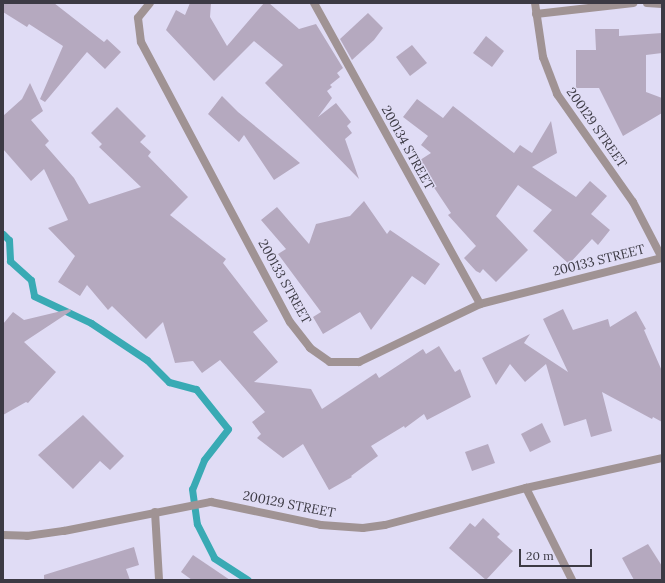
<!DOCTYPE html>
<style>
body{margin:0}
#map{position:relative;width:665px;height:583px;overflow:hidden;background:#e0dcf5;font-family:Lora,serif}
div>[style]{position:absolute}
[style*='--x']{left:calc(var(--x)*1px);top:calc(var(--y)*1px);width:calc(var(--w)*1px);rotate:calc(var(--a)*1deg)}
.stream>*{height:7px;margin:-3.5px;padding:0 3.5px;transform-origin:3.5px;border-radius:3.5px;background:#39aab4}
.building>*{inset:0;background:#b5a9bf}
.street>*{height:8px;margin:-4px;padding:0 4px;transform-origin:4px;border-radius:4px;background:#a09394}
span{translate:-50% -50%;white-space:nowrap;text-align:center;line-height:1.15;-webkit-text-stroke:3px #e0dcf5;paint-order:stroke}
.street-label{font-size:13px;color:#3c3a44}
.frame{position:absolute;inset:0;border:4px solid #3c3a44;pointer-events:none}
.scale{position:absolute;left:519px;top:549px;width:73px;height:18px;box-sizing:border-box;border:2px solid #3c3a44;border-top:0;padding-left:5px;font-size:12px;line-height:14px;white-space:nowrap;color:#3c3a44;-webkit-text-stroke:3px #e0dcf5;paint-order:stroke}
</style>
<div id="map">
<div class="stream">
<div style="--x:3;--y:234;--w:8;--a:45"></div>
<div style="--x:9;--y:240;--w:21;--a:87"></div>
<div style="--x:10;--y:261;--w:28;--a:42"></div>
<div style="--x:31;--y:280;--w:16;--a:79"></div>
<div style="--x:34;--y:296;--w:63;--a:25.3"></div>
<div style="--x:91;--y:323;--w:67;--a:33.5"></div>
<div style="--x:147;--y:360;--w:31;--a:45"></div>
<div style="--x:169;--y:382;--w:28;--a:15"></div>
<div style="--x:196;--y:389;--w:51;--a:51.3"></div>
<div style="--x:228;--y:429;--w:39;--a:128"></div>
<div style="--x:204;--y:460;--w:31;--a:112"></div>
<div style="--x:192;--y:489;--w:35;--a:82"></div>
<div style="--x:197;--y:524;--w:38;--a:63"></div>
<div style="--x:214;--y:558;--w:40;--a:32.9"></div>
</div>
<div class="building">
<div style="clip-path:polygon(3px 3px,54px 3px,104px 42px,107px 39px,121px 52px,105px 69px,87px 52px,45px 102px,40px 99px,63px 46px,29px 24px,27px 27px,3px 12px)"></div>
<div style="clip-path:polygon(190px 3px,211px 3px,210px 17px,227px 46px,264px 3px,269px 3px,299px 29px,316px 24px,343px 68px,337px 73px,340px 77px,330px 85px,332px 87px,327px 91px,332px 98px,318px 117px,336px 103px,351px 122px,347px 126px,352px 133px,345px 139px,359px 179px,265px 83px,283px 65px,254px 41px,214px 81px,166px 30px,176px 10px,185px 15px)"></div>
<div style="clip-path:polygon(368px 13px,383px 28px,374px 40px,352px 60px,340px 39px)"></div>
<div style="clip-path:polygon(595px 29px,619px 29px,619px 36px,662px 33px,662px 53px,646px 55px,646px 92px,662px 98px,662px 113px,623px 136px,599px 88px,576px 88px,576px 50px,596px 50px)"></div>
<div style="clip-path:polygon(486px 36px,504px 51px,492px 67px,473px 53px)"></div>
<div style="clip-path:polygon(412px 45px,427px 63px,410px 76px,396px 57px)"></div>
<div style="clip-path:polygon(30px 83px,43px 111px,31px 120px,49px 141px,45px 145px,74px 178px,89px 204px,141px 187px,99px 147px,102px 144px,91px 133px,117px 107px,146px 136px,140px 142px,151px 152px,148px 156px,188px 197px,170px 215px,226px 259px,223px 263px,268px 321px,253px 332px,278px 362px,254px 382px,311px 389px,322px 409px,376px 373px,379px 378px,423px 349px,426px 354px,439px 346px,455px 372px,460px 369px,471px 397px,427px 420px,424px 414px,405px 428px,404px 426px,371px 446px,378px 456px,351px 476px,352px 477px,329px 490px,303px 444px,283px 458px,257px 438px,261px 434px,252px 422px,265px 412px,220px 360px,202px 373px,193px 361px,175px 363px,163px 322px,146px 339px,112px 306px,108px 310px,87px 285px,80px 296px,58px 282px,75px 256px,48px 228px,68px 220px,44px 169px,31px 181px,3px 149px,3px 116px,22px 99px)"></div>
<div style="clip-path:polygon(222px 96px,238px 112px,300px 163px,274px 180px,244px 135px,239px 142px,208px 114px)"></div>
<div style="clip-path:polygon(417px 99px,443px 118px,453px 106px,514px 153px,520px 145px,532px 153px,551px 121px,557px 153px,532px 167px,576px 197px,590px 181px,607px 196px,591px 214px,610px 230px,598px 245px,592px 239px,569px 264px,533px 231px,552px 210px,518px 185px,496px 216px,528px 250px,496px 282px,483px 269px,480px 273px,476px 271px,464px 258px,476px 246px,448px 215px,451px 213px,417px 162px,431px 153px,421px 145px,428px 136px,403px 117px)"></div>
<div style="clip-path:polygon(364px 201px,387px 234px,390px 230px,440px 264px,425px 285px,412px 276px,371px 330px,360px 312px,323px 334px,313px 317px,321px 312px,278px 254px,286px 249px,261px 220px,277px 207px,309px 244px,316px 224px,350px 216px)"></div>
<div style="clip-path:polygon(70px 309px,71px 311px,24px 342px,56px 372px,28px 403px,26px 402px,3px 415px,3px 324px,13px 312px,24px 320px)"></div>
<div style="clip-path:polygon(563px 309px,573px 330px,608px 319px,610px 327px,636px 311px,646px 329px,644px 330px,662px 371px,662px 422px,653px 417px,652px 419px,602px 392px,612px 431px,591px 437px,586px 419px,564px 426px,546px 364px,525px 382px,510px 364px,496px 385px,482px 358px,530px 334px,524px 343px,568px 372px,543px 319px)"></div>
<div style="clip-path:polygon(83px 415px,124px 456px,110px 470px,100px 461px,73px 489px,38px 455px)"></div>
<div style="clip-path:polygon(542px 423px,551px 442px,530px 452px,521px 434px)"></div>
<div style="clip-path:polygon(488px 444px,495px 463px,472px 471px,465px 452px)"></div>
<div style="clip-path:polygon(483px 518px,500px 534px,497px 537px,513px 551px,486px 580px,449px 548px,470px 523px,475px 527px)"></div>
<div style="clip-path:polygon(648px 544px,662px 566px,662px 580px,634px 580px,622px 558px)"></div>
<div style="clip-path:polygon(134px 547px,139px 565px,126px 569px,130px 580px,44px 580px,44px 575px)"></div>
<div style="clip-path:polygon(193px 555px,230px 580px,192px 580px,181px 572px)"></div>
</div>
<div class="street">
<div style="--x:150;--y:3;--w:19;--a:129"></div>
<div style="--x:138;--y:18;--w:24;--a:83"></div>
<div style="--x:141;--y:42;--w:317;--a:62"></div>
<div style="--x:290;--y:322;--w:33;--a:52"></div>
<div style="--x:310;--y:348;--w:24;--a:35"></div>
<div style="--x:330;--y:362;--w:29;--a:0"></div>
<div style="--x:359;--y:362;--w:134;--a:-25.6"></div>
<div style="--x:480;--y:304;--w:188;--a:-14.2"></div>
<div style="--x:314;--y:3;--w:344;--a:61.1"></div>
<div style="--x:535;--y:3;--w:55;--a:81.6"></div>
<div style="--x:543;--y:57;--w:40;--a:69"></div>
<div style="--x:557;--y:94;--w:132;--a:54.9"></div>
<div style="--x:633;--y:202;--w:63;--a:62.6"></div>
<div style="--x:647;--y:3;--w:15;--a:4"></div>
<div style="--x:536;--y:14;--w:98;--a:-6.5"></div>
<div style="--x:526;--y:488;--w:103;--a:63.4"></div>
<div style="--x:155;--y:512;--w:68;--a:86.6"></div>
<div style="--x:3;--y:535;--w:24;--a:2"></div>
<div style="--x:27;--y:536;--w:37;--a:-8"></div>
<div style="--x:64;--y:531;--w:150;--a:-11.2"></div>
<div style="--x:211;--y:502;--w:112;--a:11.8"></div>
<div style="--x:321;--y:525;--w:42;--a:4.1"></div>
<div style="--x:363;--y:528;--w:22;--a:-8"></div>
<div style="--x:385;--y:525;--w:146;--a:-14.7"></div>
<div style="--x:526;--y:488;--w:139;--a:-12.4"></div>
</div>
<div class="street-label">
<span style="left:596px;top:128px;rotate:55deg">200129 STREET</span>
<span style="left:407px;top:148px;rotate:61deg">200134 STREET</span>
<span style="left:599px;top:261px;rotate:-14deg">200133 STREET</span>
<span style="left:284px;top:282px;rotate:61deg">200133 STREET</span>
<span style="left:289px;top:505px;rotate:11deg">200129 STREET</span>
</div>
<div class="frame"></div>
<div class="scale">20 m</div>
</div>
